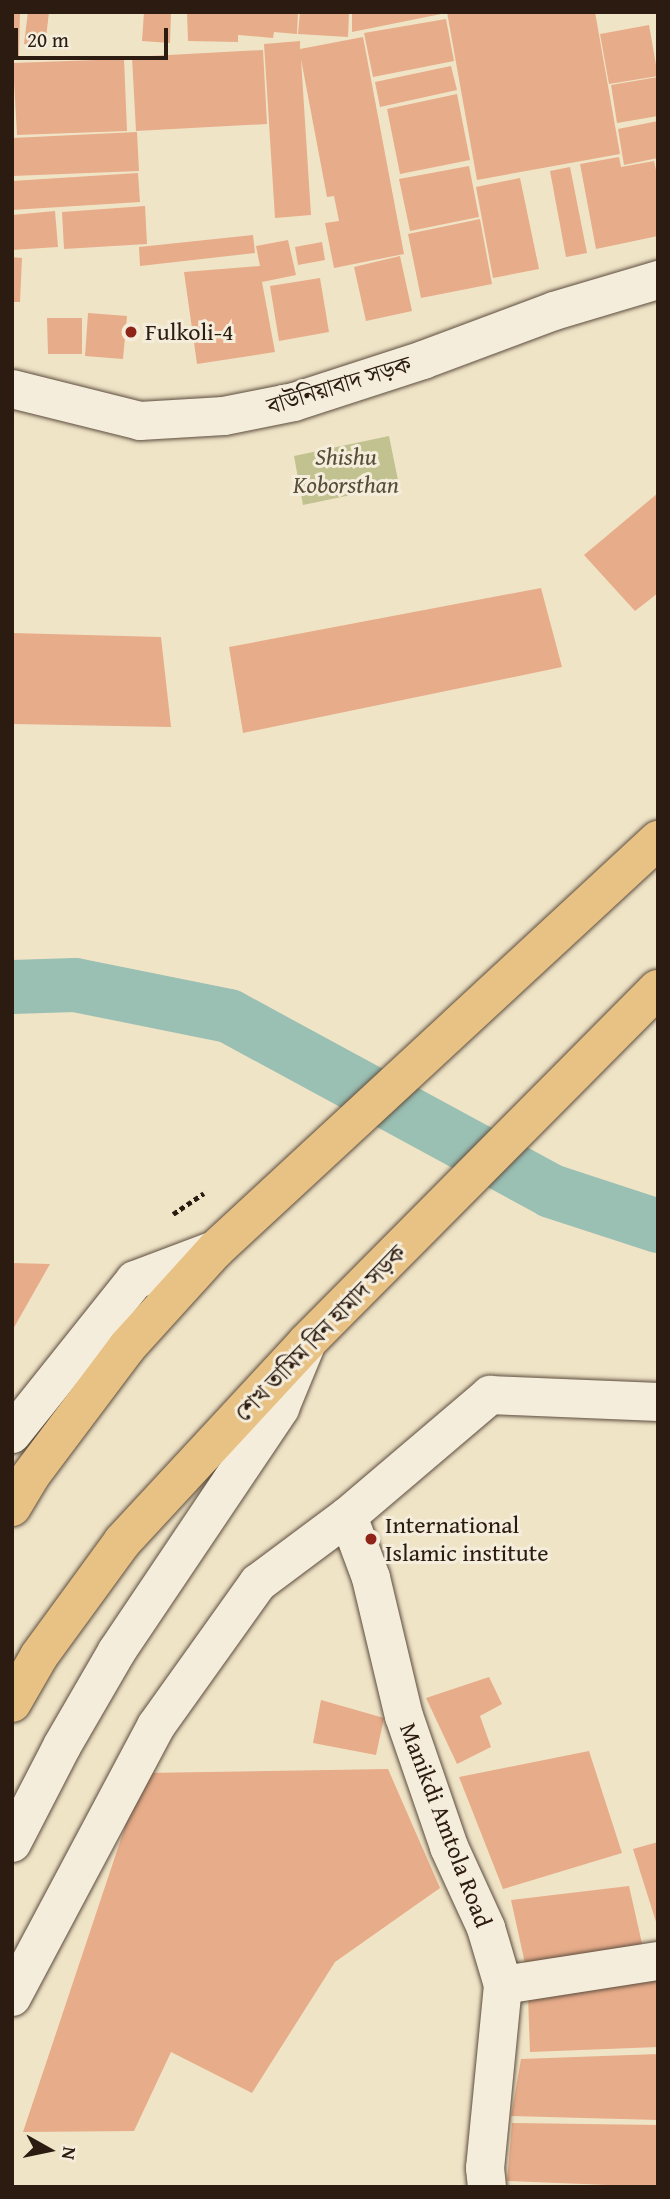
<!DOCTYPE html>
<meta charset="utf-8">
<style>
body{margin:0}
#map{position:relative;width:670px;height:2199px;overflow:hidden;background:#f0e4c7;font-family:"Gentium Book Plus","Noto Serif Bengali",serif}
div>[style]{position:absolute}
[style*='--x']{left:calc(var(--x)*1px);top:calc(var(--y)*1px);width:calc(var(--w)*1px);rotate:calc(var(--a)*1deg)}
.green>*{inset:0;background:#c1c290}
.canal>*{height:54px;margin:-27px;padding:0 27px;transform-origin:27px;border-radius:27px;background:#9abfb3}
.building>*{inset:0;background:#e7ac8a}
.path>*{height:4.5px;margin-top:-2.25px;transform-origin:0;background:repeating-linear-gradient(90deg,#2b1b11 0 5px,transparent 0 8.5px)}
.roads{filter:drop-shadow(0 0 2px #5c4d3e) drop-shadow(0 0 2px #5c4d3e)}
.street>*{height:38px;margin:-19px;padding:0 19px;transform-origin:19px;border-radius:19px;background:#f5eddb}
.secondary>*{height:38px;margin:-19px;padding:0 19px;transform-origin:19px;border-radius:19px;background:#f5eddb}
.primary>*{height:38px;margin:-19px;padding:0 19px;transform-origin:19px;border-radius:19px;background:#e8c284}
.dots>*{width:19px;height:19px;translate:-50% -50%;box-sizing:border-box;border:4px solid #f5eddb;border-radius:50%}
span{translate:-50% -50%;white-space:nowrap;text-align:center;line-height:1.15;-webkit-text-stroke:6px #f5eddb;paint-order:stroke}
.poi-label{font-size:24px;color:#2b1b11}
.left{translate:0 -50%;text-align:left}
.street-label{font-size:24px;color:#2b1b11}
.park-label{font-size:24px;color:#584d37;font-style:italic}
.frame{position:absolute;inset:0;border:14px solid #2b1b11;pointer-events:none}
.north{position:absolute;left:14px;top:2115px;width:70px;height:70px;-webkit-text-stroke:5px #f5eddb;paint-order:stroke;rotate:99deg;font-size:19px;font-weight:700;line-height:28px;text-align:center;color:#2b1b11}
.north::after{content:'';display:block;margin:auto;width:24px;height:32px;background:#2b1b11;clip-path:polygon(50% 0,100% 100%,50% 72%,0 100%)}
.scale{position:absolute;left:14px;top:28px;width:154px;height:32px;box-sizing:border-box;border:4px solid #2b1b11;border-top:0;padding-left:9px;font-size:21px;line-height:24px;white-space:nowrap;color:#2b1b11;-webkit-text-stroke:5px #f5eddb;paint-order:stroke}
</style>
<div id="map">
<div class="green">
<div style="clip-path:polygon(389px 436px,399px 485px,303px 505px,294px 456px)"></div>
</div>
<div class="canal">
<div style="--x:12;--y:987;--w:63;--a:-1.8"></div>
<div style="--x:75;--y:985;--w:157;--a:11.4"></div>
<div style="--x:229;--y:1016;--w:366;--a:28.5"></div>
<div style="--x:551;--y:1191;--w:113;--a:18.1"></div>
</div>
<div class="building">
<div style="clip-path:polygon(12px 12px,20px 12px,19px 56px,12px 56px)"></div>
<div style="clip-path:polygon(28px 12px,49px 12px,45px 47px,24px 44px)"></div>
<div style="clip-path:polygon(144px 12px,171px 12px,170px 43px,142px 41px)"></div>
<div style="clip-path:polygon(187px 12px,298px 12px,297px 34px,274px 32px,273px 38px,238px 35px,238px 42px,188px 41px)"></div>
<div style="clip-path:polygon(300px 12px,349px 12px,348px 37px,298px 34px)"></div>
<div style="clip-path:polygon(352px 12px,446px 12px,446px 13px,352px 32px)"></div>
<div style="clip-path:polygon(447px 12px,595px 12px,620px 154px,477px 180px)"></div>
<div style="clip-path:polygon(446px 19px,454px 61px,373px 77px,364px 33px)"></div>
<div style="clip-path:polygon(649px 25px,658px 76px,609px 84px,600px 34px)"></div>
<div style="clip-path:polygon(363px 37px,404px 254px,334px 268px,325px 223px,339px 221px,334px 196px,327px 197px,301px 59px,311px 215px,275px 218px,264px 44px,300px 41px,300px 49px)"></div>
<div style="clip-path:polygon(263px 50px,267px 124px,136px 131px,132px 57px)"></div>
<div style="clip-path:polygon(124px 59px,127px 131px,17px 135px,13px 63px)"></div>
<div style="clip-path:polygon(451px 66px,457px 90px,380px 107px,375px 82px)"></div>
<div style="clip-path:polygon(658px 77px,658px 116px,617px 123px,611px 85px)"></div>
<div style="clip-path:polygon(457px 94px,470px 160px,400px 174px,387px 109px)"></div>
<div style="clip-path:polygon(658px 121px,658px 158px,624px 165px,618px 129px)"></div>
<div style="clip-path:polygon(137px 132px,139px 171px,12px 176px,12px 138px)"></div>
<div style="clip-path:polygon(619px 157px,621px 167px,654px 161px,658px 179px,658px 236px,596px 249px,580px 164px)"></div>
<div style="clip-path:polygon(469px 166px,479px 217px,410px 231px,399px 179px)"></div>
<div style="clip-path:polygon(570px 167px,587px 253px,566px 257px,550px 171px)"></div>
<div style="clip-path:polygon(138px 173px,140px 202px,12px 210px,12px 181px)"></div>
<div style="clip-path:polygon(520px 178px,539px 269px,493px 278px,476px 187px)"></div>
<div style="clip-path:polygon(145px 206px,147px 244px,64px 249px,62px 212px)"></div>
<div style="clip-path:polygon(55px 211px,58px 247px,12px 250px,12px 215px)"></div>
<div style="clip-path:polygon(480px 219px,492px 284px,421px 298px,408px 234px)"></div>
<div style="clip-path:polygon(253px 235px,255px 253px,140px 266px,139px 247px)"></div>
<div style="clip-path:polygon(288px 240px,296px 275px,262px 282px,275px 352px,197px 364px,184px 272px,260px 266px,256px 246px)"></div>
<div style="clip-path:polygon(322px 242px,325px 260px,298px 265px,295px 247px)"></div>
<div style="clip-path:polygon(400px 256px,412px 311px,366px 321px,354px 267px)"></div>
<div style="clip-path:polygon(12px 257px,22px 258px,20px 302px,12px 302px)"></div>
<div style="clip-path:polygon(320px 278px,329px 332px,279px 341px,270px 286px)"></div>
<div style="clip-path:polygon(88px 313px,127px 316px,123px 359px,85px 356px)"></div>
<div style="clip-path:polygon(47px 318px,82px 318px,82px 354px,48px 354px)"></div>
<div style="clip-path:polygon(658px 493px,658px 593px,635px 611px,584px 555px)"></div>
<div style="clip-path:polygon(541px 588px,562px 667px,243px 733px,229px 647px)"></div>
<div style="clip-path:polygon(12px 633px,161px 637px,171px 727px,12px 724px)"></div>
<div style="clip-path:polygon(12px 1263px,50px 1264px,12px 1331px)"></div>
<div style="clip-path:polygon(489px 1677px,502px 1704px,480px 1716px,491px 1747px,457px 1764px,426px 1698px)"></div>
<div style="clip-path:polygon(321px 1700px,384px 1718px,376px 1755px,313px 1743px)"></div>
<div style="clip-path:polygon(589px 1751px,622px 1853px,503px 1889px,459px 1777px)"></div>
<div style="clip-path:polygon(388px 1769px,440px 1888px,335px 1962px,252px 2093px,171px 2052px,134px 2131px,23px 2132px,143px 1773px)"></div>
<div style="clip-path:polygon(658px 1842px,658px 1925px,657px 1925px,633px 1849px)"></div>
<div style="clip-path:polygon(629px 1886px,643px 1948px,526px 1968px,511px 1900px)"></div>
<div style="clip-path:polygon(658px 1977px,658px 2047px,530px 2052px,528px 1996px)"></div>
<div style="clip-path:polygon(658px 2054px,658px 2120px,511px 2116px,521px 2059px)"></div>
<div style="clip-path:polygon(512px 2123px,658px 2125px,658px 2187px,507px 2181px)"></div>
</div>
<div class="path">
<div style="--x:173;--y:1214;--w:37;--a:-34"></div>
</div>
<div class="roads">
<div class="street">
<div style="--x:348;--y:1516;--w:187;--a:-40.4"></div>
<div style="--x:490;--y:1395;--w:168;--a:2.4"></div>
<div style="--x:503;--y:1985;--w:157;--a:-8.8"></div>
<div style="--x:12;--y:1997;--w:307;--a:-62"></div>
<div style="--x:156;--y:1726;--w:176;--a:-54.5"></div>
<div style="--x:258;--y:1583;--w:112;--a:-36.7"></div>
<div style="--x:348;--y:1516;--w:66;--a:69.6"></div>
<div style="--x:371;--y:1578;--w:142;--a:76.6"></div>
<div style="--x:404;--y:1716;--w:139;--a:71"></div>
<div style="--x:449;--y:1847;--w:89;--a:65.4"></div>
<div style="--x:486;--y:1928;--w:59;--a:73.4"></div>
<div style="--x:503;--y:1985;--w:184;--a:95.6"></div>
<div style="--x:485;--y:2168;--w:19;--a:84"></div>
</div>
<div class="secondary">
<div style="--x:12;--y:389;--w:132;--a:14"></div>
<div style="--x:140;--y:421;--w:84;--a:-3.4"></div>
<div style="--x:224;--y:416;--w:71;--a:-11.3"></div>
<div style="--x:294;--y:402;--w:136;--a:-18"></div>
<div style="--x:423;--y:360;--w:140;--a:-20.5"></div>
<div style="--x:554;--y:311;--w:109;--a:-16.6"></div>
<div style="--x:12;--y:1434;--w:197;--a:-51.4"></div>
<div style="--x:135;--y:1280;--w:85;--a:-20.6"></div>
<div style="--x:12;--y:1843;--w:109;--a:-62.7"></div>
<div style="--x:62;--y:1746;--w:110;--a:-59.9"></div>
<div style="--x:117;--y:1651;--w:293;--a:-56.1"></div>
<div style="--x:280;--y:1408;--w:68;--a:-67.6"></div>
</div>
<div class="primary">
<div style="--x:12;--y:1507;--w:37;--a:-59"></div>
<div style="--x:31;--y:1475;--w:160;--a:-53.1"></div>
<div style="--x:127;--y:1347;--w:131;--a:-47.8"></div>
<div style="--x:215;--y:1250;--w:604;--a:-42.78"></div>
<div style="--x:12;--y:1703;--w:54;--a:-60.1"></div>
<div style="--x:39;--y:1656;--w:141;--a:-53.9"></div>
<div style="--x:122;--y:1542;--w:271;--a:-47.2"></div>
<div style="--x:306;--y:1343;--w:499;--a:-45.2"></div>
</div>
</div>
<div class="dots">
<div style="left:131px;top:332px;background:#8f2418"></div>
<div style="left:371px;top:1539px;background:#8f2418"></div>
</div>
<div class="poi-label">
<span class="left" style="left:145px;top:332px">Fulkoli-4</span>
<span class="left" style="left:385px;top:1539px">International<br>Islamic institute</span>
</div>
<div class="street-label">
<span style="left:339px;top:385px;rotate:-17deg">বাউনিয়াবাদ সড়ক</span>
<span style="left:320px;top:1333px;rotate:-46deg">শেখ তামিম বিন হামাদ সড়ক</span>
<span style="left:446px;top:1825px;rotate:69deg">Manikdi Amtola Road</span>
</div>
<div class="park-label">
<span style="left:346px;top:471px">Shishu<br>Koborsthan</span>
</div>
<div class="frame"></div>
<div class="north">N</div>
<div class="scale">20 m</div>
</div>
